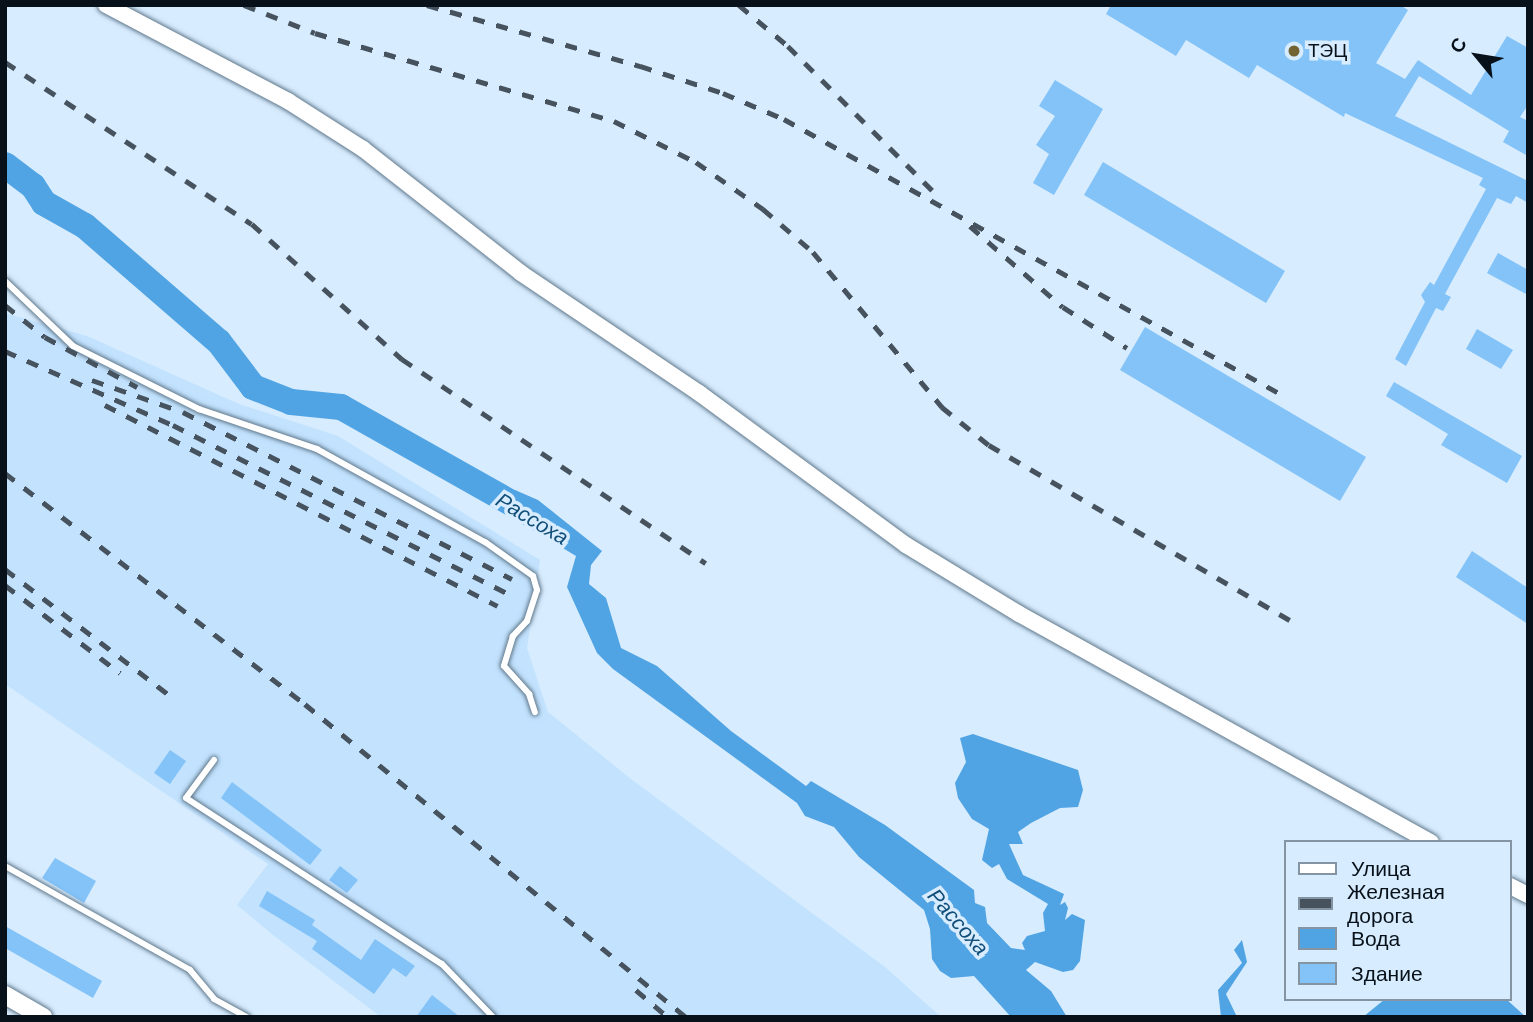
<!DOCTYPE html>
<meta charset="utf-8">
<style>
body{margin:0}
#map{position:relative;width:1533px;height:1022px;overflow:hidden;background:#d7ecfe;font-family:Helvetica,sans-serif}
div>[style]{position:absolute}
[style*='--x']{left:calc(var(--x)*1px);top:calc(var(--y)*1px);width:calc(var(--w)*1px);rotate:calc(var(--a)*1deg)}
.built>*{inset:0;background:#c2e2fe}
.water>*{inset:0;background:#51a4e4}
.river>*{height:26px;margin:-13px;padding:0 13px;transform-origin:13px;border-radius:13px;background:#51a4e4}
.building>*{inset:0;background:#83c3f8}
.roads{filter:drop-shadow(0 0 2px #60788b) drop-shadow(0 0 2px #60788b)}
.service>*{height:6px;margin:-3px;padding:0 3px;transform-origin:3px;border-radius:3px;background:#fff}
.tertiary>*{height:16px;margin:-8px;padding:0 8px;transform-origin:8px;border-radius:8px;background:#fff}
.secondary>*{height:18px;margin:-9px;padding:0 9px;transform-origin:9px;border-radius:9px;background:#fff}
.rail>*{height:4.5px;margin-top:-2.25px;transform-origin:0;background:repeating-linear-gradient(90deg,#46525d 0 12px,transparent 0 24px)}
.dots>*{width:19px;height:19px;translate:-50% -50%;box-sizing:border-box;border:4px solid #d7ecfe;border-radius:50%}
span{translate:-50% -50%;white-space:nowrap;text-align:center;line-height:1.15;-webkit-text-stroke:7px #d7ecfe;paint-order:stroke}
.poi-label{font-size:19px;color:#081119}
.left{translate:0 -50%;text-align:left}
.water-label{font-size:21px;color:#104e79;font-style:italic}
.frame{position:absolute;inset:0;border:7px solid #081119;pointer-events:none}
.legend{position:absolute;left:1284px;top:840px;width:228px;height:161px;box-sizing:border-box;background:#d7ecfe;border:2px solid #8494a2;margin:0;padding:9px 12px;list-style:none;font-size:21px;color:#081119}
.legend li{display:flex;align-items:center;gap:14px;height:35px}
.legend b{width:35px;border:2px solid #8494a2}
.north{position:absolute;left:1442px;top:21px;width:70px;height:70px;-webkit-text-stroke:5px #d7ecfe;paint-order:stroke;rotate:300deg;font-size:19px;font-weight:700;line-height:28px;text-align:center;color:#081119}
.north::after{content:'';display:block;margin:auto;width:24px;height:32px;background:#081119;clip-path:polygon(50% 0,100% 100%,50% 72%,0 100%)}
</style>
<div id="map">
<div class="built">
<div style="clip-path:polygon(5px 313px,87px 336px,239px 404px,338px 436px,540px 560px,527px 648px,548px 712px,631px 779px,885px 967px,941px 1017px,381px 1017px,273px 935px,237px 905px,268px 864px,5px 684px)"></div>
</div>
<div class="water">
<div style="clip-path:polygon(515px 490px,538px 500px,602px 551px,591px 565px,589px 584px,606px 598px,621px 648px,657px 666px,731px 731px,806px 786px,811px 781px,885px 825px,974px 890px,975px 903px,985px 907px,987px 923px,1011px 948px,1025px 950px,1022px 943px,1027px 936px,1045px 931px,1043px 913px,1048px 904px,1007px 879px,999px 864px,992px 868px,982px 860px,989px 829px,972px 819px,958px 798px,955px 783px,966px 762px,960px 738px,973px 734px,1078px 770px,1083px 790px,1078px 807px,1060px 808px,1031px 823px,1018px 832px,1023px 844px,1009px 844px,1023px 875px,1064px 894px,1060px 905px,1065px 902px,1068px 908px,1065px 920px,1072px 914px,1085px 920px,1080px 961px,1073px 970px,1063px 972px,1035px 962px,1026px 970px,1051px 991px,1067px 1017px,1011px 1017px,974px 976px,951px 978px,940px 971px,932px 959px,930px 929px,924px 910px,859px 857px,834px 827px,805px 816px,797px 803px,613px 669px,597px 653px,567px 587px,576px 556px,508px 515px)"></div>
<div style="clip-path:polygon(1242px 940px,1247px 962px,1226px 994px,1237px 1017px,1221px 1017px,1218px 990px,1242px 963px,1234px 950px)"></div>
<div style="clip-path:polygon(1385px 999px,1506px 999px,1526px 1017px,1363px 1017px)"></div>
</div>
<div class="river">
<div style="--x:5;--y:165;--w:35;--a:37"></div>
<div style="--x:33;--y:186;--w:20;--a:57"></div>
<div style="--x:44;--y:203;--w:47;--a:29.3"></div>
<div style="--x:85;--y:226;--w:177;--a:40.9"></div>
<div style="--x:219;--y:342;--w:56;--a:52.9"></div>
<div style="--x:253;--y:387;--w:41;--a:21.5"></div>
<div style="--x:291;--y:402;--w:50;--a:5.7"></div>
<div style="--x:341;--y:407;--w:232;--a:29.4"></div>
</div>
<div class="building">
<div style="clip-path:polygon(1111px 5px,1400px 5px,1408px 10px,1376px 63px,1405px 79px,1418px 60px,1471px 95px,1507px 36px,1528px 48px,1528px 105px,1520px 117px,1528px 121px,1528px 156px,1503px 142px,1509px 131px,1419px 76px,1395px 116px,1528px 181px,1528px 203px,1516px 196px,1511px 204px,1497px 198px,1445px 294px,1451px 297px,1443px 311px,1436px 308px,1406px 366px,1395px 359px,1425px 302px,1421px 295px,1430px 282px,1434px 285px,1486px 189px,1479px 185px,1483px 178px,1345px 113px,1344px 117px,1257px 65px,1249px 78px,1186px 40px,1176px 56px,1106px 14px)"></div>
<div style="clip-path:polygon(1055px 80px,1103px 109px,1054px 195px,1033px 183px,1049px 154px,1036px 145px,1055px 116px,1039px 106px)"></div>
<div style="clip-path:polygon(1103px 162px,1285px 271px,1266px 303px,1084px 195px)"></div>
<div style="clip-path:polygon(1498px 253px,1528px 270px,1528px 295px,1487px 273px)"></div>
<div style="clip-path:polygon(1145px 327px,1366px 457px,1340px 501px,1120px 370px)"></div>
<div style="clip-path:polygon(1477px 329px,1513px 350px,1501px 369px,1466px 349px)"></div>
<div style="clip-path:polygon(1394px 382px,1522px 456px,1507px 483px,1441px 445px,1448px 434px,1386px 396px)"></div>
<div style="clip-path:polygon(1472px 551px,1528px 588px,1528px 624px,1456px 577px)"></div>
<div style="clip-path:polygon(170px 750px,186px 761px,170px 784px,154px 773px)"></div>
<div style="clip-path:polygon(232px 782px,322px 850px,310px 865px,221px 798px)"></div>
<div style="clip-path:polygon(55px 858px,96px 881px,84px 903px,42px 878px)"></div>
<div style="clip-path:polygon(340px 866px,358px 880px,347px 893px,329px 880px)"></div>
<div style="clip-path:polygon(267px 891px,315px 920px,312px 925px,361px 960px,375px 939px,415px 966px,406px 977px,393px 968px,374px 994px,312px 949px,317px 941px,259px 906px)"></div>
<div style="clip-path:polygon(5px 926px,102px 981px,93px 998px,5px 948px)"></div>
<div style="clip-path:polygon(432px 995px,460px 1017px,416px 1017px)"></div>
</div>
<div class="roads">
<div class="service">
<div style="--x:5;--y:281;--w:94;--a:43.7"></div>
<div style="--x:73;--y:346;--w:141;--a:26.6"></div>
<div style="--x:199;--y:409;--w:125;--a:18.7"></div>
<div style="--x:317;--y:449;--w:192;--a:29"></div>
<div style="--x:485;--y:542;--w:59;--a:35.3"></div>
<div style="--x:533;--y:576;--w:15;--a:74"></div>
<div style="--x:537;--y:590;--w:33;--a:108"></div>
<div style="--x:527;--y:621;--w:21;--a:133"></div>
<div style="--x:513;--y:636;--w:31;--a:107"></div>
<div style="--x:504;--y:666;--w:38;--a:48"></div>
<div style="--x:529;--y:694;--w:19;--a:72"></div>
<div style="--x:214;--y:760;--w:47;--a:126.4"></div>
<div style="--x:186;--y:798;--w:305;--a:33"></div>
<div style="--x:442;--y:964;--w:74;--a:46.1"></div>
<div style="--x:5;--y:866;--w:212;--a:29.3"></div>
<div style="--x:190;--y:970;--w:38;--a:50"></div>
<div style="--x:214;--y:999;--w:38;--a:29"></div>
</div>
<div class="tertiary">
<div style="--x:106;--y:5;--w:206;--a:27.8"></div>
<div style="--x:288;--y:101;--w:89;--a:32.6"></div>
<div style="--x:363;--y:149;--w:201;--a:38.1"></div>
<div style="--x:521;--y:273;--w:215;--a:34"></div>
<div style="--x:699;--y:393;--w:257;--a:36.3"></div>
<div style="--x:906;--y:545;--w:132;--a:31.4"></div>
<div style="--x:1019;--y:614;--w:471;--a:29"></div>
<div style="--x:1510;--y:886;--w:20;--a:27"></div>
</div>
<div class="secondary">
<div style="--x:5;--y:995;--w:44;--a:30.1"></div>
</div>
</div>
<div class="rail">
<div style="--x:244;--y:5;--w:76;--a:21.5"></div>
<div style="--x:315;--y:33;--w:312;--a:16.4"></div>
<div style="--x:614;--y:121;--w:92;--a:26.6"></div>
<div style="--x:696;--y:162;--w:82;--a:35"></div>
<div style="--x:763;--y:209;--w:66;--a:40.7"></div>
<div style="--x:813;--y:252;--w:202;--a:50.2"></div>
<div style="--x:942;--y:407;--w:60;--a:39"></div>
<div style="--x:989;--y:445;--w:350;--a:30.2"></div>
<div style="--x:427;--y:5;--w:222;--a:16"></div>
<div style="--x:640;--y:66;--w:87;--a:18"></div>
<div style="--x:723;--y:93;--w:66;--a:23.1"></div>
<div style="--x:784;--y:119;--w:566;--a:28.97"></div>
<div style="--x:739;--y:5;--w:64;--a:39.9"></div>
<div style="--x:788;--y:46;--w:211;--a:45"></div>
<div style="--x:5;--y:62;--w:295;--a:33.3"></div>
<div style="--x:252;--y:224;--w:202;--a:42"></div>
<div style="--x:402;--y:359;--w:366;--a:33.9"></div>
<div style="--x:970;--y:226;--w:123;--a:41.1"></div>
<div style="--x:1063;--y:307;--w:76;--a:32.6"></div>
<div style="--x:5;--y:305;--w:51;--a:38.7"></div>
<div style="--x:45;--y:337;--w:105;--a:28.5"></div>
<div style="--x:5;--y:351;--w:184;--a:23.8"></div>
<div style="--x:173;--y:425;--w:376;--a:26.7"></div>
<div style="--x:92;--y:380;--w:96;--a:19.4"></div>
<div style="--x:183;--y:412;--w:369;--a:26.9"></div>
<div style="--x:105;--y:405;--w:441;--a:27.1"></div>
<div style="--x:5;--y:473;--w:379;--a:37.6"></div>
<div style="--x:305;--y:704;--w:493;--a:39.4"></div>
<div style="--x:5;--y:569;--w:205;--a:37.5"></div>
<div style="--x:5;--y:585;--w:145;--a:37.4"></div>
<div style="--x:636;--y:990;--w:42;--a:40.2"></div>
</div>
<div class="dots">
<div style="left:1294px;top:51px;background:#726432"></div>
</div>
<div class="poi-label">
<span class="left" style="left:1308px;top:51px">ТЭЦ</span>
</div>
<div class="water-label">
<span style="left:532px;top:519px;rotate:31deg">Рассоха</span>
<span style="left:958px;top:922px;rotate:49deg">Рассоха</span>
</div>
<div class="frame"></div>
<ul class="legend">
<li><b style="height:9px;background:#fff"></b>Улица</li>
<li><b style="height:9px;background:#46525d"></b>Железная дорога</li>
<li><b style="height:19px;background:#51a4e4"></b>Вода</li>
<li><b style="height:19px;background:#83c3f8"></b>Здание</li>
</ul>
<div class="north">С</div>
</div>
